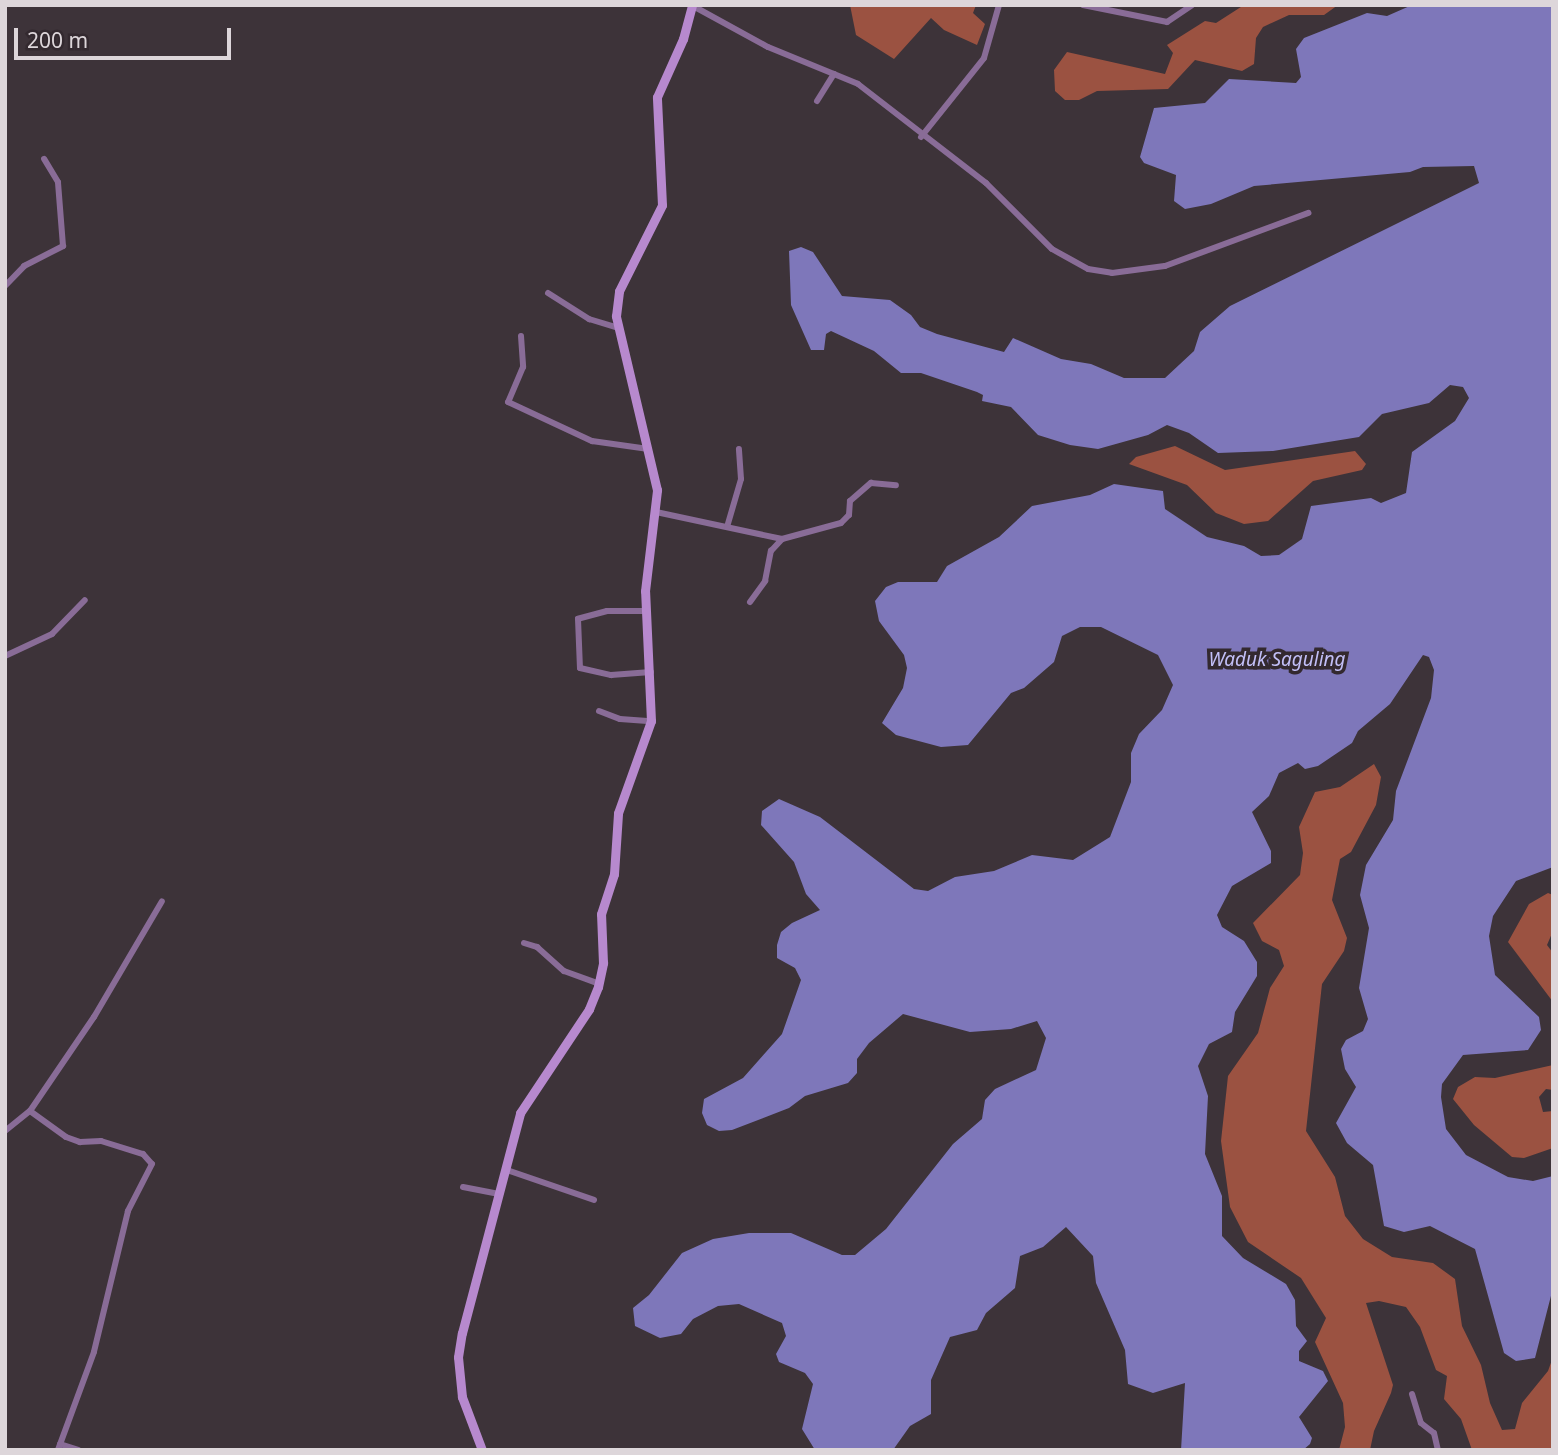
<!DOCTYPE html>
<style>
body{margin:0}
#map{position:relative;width:1558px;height:1455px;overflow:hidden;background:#3d3339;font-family:"Noto Sans",sans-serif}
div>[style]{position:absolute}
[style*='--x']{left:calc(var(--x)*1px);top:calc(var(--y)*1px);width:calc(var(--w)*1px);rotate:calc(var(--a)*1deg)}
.forest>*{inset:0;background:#9b5241}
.water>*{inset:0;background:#7e77ba}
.street>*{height:6px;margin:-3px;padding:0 3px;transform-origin:3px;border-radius:3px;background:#896c97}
.secondary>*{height:9px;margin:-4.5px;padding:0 4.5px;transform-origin:4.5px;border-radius:4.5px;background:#b789ce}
span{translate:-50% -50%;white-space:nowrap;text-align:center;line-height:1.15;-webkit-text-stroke:7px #33292f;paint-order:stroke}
.water-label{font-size:19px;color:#c2bff7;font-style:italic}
.frame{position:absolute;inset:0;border:7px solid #ddd6da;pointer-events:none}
.scale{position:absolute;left:14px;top:28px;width:217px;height:32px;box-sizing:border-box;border:4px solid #ddd6da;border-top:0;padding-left:9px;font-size:21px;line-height:24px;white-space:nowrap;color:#ddd6da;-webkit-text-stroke:5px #33292f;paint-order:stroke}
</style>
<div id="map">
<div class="forest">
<div style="clip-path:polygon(850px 5px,976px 5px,973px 13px,985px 24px,977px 45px,944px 30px,931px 18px,894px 59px,856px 35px)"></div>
<div style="clip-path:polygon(1244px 5px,1338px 5px,1324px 15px,1289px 15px,1263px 27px,1256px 38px,1254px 64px,1242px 71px,1195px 60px,1168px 89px,1097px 91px,1079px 100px,1065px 100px,1055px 91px,1054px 70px,1067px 52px,1165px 74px,1173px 53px,1167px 45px,1205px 21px,1216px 23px)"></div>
<div style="clip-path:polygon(1175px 446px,1225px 470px,1355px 451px,1366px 464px,1362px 470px,1313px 481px,1268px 521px,1244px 524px,1216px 513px,1187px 485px,1129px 464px,1136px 457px)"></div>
<div style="clip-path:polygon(1374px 764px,1381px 777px,1376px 805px,1351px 852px,1340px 859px,1332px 900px,1347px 938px,1344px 951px,1322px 984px,1306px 1131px,1335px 1177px,1345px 1216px,1363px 1239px,1392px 1257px,1433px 1263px,1455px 1279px,1462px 1326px,1481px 1365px,1490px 1403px,1502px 1430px,1515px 1429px,1522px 1403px,1548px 1371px,1553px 1357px,1553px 1450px,1472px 1450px,1461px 1419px,1444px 1399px,1447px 1376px,1436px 1370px,1420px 1327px,1406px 1307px,1379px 1301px,1366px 1303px,1393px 1385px,1391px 1393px,1374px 1431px,1370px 1450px,1339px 1450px,1345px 1427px,1343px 1403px,1315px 1342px,1326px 1318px,1301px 1278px,1248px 1242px,1230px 1207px,1221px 1141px,1228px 1076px,1258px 1033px,1270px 988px,1284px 966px,1279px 950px,1262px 941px,1253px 923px,1300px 875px,1303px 853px,1299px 827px,1315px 792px,1340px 787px)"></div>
<div style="clip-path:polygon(1548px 893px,1553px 895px,1553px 931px,1547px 945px,1553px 953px,1553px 1002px,1508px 942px,1529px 904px)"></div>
<div style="clip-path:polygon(1553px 1065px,1553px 1090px,1546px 1089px,1539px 1097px,1543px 1112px,1553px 1111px,1553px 1148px,1524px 1158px,1512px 1157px,1474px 1125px,1453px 1099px,1458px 1087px,1475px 1077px,1495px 1078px)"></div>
</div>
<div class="water">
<div style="clip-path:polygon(1412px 5px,1553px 5px,1553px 867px,1516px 881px,1493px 916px,1489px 936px,1495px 975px,1539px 1017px,1541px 1030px,1528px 1050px,1463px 1055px,1442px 1084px,1441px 1097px,1446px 1129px,1466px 1155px,1508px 1177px,1533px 1181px,1553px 1176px,1553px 1288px,1535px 1358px,1516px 1361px,1504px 1353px,1475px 1249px,1430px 1226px,1404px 1232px,1384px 1226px,1373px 1165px,1347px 1143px,1336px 1123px,1356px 1087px,1345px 1069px,1341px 1049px,1346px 1040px,1363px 1031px,1368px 1019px,1359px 988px,1369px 928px,1360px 895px,1366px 865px,1393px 820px,1396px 791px,1431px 698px,1434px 670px,1429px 657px,1423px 655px,1390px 704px,1358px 731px,1352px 743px,1318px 766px,1305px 769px,1298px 763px,1279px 773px,1269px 796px,1252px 812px,1271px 851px,1271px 863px,1232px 886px,1217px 915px,1222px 927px,1244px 941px,1257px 962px,1257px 976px,1235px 1012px,1232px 1032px,1209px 1044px,1198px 1066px,1208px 1096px,1205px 1154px,1222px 1196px,1222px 1236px,1243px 1258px,1286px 1284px,1295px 1300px,1296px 1326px,1307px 1341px,1299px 1351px,1299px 1361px,1323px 1371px,1328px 1381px,1299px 1417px,1312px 1438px,1310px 1444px,1303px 1450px,1181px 1450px,1185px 1383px,1153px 1393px,1128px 1384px,1125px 1350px,1096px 1283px,1093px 1256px,1066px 1227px,1043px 1247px,1020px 1256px,1015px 1288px,986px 1313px,977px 1330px,950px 1337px,931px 1380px,931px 1414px,910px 1426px,893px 1450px,815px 1450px,802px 1429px,813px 1384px,805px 1373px,779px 1362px,776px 1354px,786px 1336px,782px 1323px,739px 1304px,718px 1306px,693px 1319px,681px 1334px,660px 1338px,635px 1326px,633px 1308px,649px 1295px,682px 1253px,713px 1239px,749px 1233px,791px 1233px,842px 1255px,855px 1255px,886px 1229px,953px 1144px,982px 1119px,985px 1100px,995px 1089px,1036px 1070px,1046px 1038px,1037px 1021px,1011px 1029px,970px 1032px,903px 1014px,869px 1043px,857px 1059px,857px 1073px,848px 1083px,805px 1096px,789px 1108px,732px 1130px,719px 1131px,707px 1125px,702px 1113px,704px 1099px,743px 1078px,782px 1034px,801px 980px,795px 968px,777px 958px,777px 945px,781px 932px,792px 923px,820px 910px,806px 894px,794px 862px,761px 825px,762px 811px,779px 799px,820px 817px,914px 889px,928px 891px,955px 877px,994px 871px,1032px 855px,1073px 860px,1110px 837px,1131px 782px,1131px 753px,1139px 734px,1162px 710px,1173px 685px,1158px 655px,1101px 627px,1080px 627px,1062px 636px,1054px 662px,1024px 688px,1011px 693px,968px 745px,941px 747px,896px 735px,882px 723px,903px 688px,907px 668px,904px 655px,879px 621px,875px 601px,886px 587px,898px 582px,937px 582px,947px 566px,999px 537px,1032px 506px,1090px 495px,1114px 484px,1163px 491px,1165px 509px,1207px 537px,1244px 546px,1261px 556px,1279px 555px,1302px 539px,1311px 506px,1371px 498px,1381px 503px,1406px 493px,1412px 452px,1455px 421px,1469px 398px,1463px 387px,1450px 385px,1429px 403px,1382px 414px,1359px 437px,1273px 451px,1218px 453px,1189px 433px,1167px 425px,1148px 435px,1098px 449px,1070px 445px,1038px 435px,1011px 407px,982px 401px,983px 395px,977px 392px,921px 373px,901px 373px,874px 351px,831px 331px,826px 334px,824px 350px,811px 350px,791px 305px,789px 251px,801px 247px,813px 252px,842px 296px,890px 300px,911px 315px,920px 327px,937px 334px,1004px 352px,1013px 338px,1061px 359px,1091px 364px,1124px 378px,1165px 378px,1194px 351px,1200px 332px,1230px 306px,1479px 183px,1474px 166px,1423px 167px,1410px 172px,1254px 186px,1211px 204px,1185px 209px,1174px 201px,1176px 175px,1144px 163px,1140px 157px,1154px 108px,1205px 103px,1229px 79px,1296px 83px,1301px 77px,1296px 49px,1304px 38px,1367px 13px,1387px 16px)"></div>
</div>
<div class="street">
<div style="--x:1083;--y:5;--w:86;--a:11.4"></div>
<div style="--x:1167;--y:22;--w:30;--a:-34"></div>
<div style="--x:693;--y:6;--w:85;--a:28.7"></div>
<div style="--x:768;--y:47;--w:97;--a:22.3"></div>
<div style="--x:858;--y:84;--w:162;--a:37.7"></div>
<div style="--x:986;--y:183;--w:93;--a:45"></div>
<div style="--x:1052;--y:249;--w:41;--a:29.1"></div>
<div style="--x:1088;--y:269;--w:24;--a:9"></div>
<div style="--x:1112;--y:273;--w:53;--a:-7.5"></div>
<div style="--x:1165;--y:266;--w:153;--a:-20.3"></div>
<div style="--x:817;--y:101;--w:32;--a:-58"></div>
<div style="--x:921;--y:137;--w:101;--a:-51.4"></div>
<div style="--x:984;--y:58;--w:55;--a:-74.2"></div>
<div style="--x:5;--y:286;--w:28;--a:-46"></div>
<div style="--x:24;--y:266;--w:44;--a:-27.1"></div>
<div style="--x:63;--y:246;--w:64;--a:-94.5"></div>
<div style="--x:58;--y:182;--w:27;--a:-121"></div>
<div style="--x:548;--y:293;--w:49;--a:32.4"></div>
<div style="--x:589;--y:319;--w:28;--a:17"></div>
<div style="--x:521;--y:336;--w:31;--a:86"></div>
<div style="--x:523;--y:367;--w:38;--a:113"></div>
<div style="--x:508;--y:402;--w:93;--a:24.9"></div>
<div style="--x:592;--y:441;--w:57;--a:8.1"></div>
<div style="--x:656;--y:512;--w:129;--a:12.1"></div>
<div style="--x:782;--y:539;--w:61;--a:-15.2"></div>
<div style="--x:841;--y:523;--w:11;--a:-45"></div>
<div style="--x:849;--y:515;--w:14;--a:-86"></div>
<div style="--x:850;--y:501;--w:28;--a:-41"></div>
<div style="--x:871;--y:483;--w:25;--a:5"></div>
<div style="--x:727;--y:527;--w:50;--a:-73.7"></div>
<div style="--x:741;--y:479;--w:30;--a:-94"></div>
<div style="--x:750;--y:602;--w:26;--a:-54"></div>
<div style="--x:765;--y:581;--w:31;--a:-79"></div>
<div style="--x:771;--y:551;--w:16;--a:-47"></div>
<div style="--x:644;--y:611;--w:37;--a:180"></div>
<div style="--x:607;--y:611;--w:30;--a:165"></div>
<div style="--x:578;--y:619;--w:49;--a:87.7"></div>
<div style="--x:580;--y:668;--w:32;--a:13"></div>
<div style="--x:611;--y:675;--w:40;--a:-4.3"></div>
<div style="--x:5;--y:656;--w:52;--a:-25.1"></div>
<div style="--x:52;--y:634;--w:47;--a:-45.9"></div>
<div style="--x:599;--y:711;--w:22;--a:21"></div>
<div style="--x:620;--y:719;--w:31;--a:4"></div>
<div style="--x:524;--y:943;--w:14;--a:17"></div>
<div style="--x:537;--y:947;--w:36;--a:42"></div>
<div style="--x:564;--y:971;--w:37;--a:20"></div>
<div style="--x:30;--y:1111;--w:114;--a:-55.8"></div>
<div style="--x:94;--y:1017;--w:134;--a:-59.6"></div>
<div style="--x:5;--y:1131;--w:32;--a:-39"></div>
<div style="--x:30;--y:1111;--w:44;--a:35.8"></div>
<div style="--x:66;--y:1137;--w:15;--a:20"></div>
<div style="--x:80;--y:1142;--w:21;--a:-3"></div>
<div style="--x:101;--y:1141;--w:44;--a:17.2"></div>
<div style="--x:143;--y:1154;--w:13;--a:48"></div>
<div style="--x:152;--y:1164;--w:53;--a:117.1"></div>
<div style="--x:128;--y:1211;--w:145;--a:103.6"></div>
<div style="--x:94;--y:1352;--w:104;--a:110.2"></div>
<div style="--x:507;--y:1170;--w:92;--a:19"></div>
<div style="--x:463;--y:1187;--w:38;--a:11"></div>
<div style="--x:1412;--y:1394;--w:30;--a:73"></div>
<div style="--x:1421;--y:1423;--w:16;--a:38"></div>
<div style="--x:1434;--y:1433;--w:17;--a:77"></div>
<div style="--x:60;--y:1444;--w:19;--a:18"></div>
</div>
<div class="secondary">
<div style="--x:482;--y:1450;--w:57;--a:-110.7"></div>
<div style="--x:462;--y:1397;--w:40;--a:-95.7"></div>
<div style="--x:458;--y:1357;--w:24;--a:-81"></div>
<div style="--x:462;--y:1333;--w:228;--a:-75.2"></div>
<div style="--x:520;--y:1113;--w:125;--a:-56.4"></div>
<div style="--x:589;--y:1009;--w:24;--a:-68"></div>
<div style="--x:598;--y:987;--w:25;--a:-78"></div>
<div style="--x:603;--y:963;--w:49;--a:-92.3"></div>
<div style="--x:601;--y:914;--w:42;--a:-72"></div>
<div style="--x:614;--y:874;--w:61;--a:-86.2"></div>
<div style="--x:618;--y:813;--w:98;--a:-70.3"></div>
<div style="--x:651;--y:721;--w:130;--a:-92.6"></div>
<div style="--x:645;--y:591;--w:102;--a:-83.2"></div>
<div style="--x:657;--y:490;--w:179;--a:-103.3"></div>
<div style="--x:616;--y:316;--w:25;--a:-83"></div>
<div style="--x:619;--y:291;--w:96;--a:-63.4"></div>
<div style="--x:662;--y:205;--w:108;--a:-92.7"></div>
<div style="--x:657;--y:97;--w:64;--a:-65.9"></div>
<div style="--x:683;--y:39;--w:35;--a:-75"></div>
</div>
<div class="water-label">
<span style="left:1277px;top:660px">Waduk Saguling</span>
</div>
<div class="frame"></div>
<div class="scale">200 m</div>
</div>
